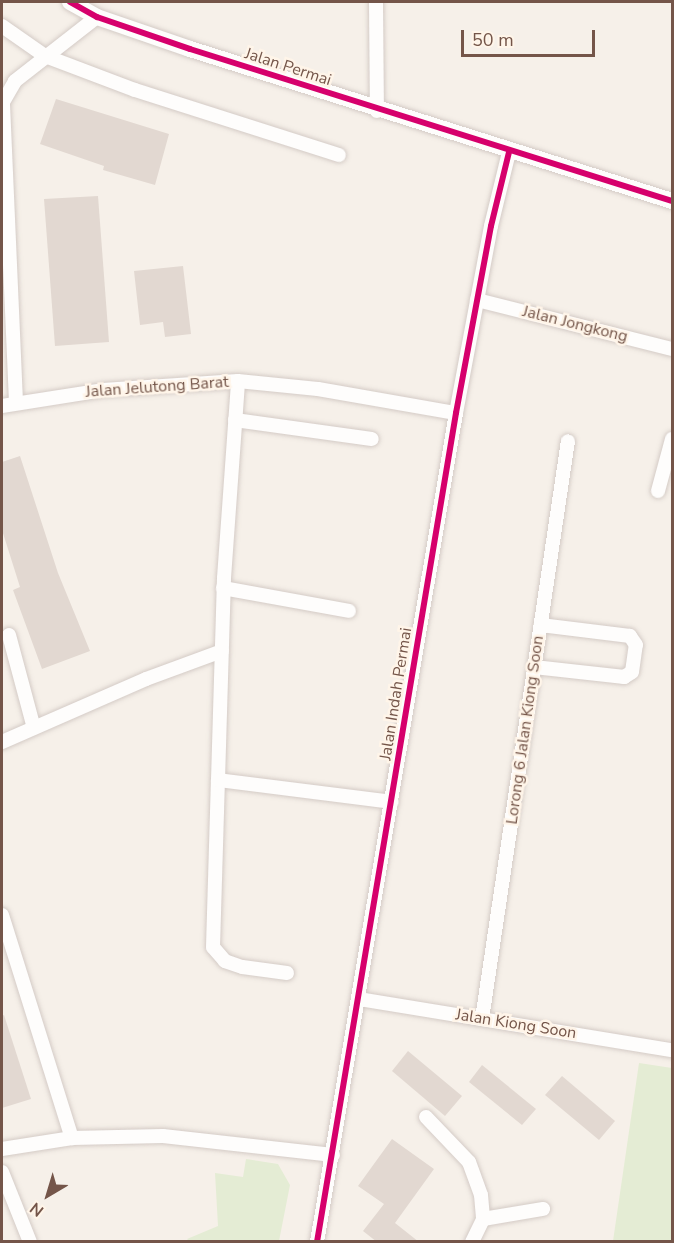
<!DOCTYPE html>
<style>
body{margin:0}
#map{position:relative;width:674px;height:1243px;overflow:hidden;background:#f6f0e9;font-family:"Nunito Sans",sans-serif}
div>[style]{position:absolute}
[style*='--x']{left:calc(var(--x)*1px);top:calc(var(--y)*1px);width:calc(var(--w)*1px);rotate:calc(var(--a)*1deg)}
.green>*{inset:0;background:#e4ecd4}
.building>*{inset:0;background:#e2d8d1}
.roads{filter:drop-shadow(0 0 2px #d4cbc6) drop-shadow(0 0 2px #d4cbc6)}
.minor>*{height:14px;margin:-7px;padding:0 7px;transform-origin:7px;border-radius:7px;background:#fefdfc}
.tertiary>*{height:16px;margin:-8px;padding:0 8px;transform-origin:8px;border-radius:8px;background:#fefdfc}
.cycleway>*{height:6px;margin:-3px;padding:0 3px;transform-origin:3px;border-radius:3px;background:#d6006c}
span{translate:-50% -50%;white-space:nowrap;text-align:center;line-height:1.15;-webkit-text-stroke:5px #fff5e9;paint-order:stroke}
.street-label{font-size:16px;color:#745549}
.frame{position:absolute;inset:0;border:3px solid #745549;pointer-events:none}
.north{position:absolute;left:18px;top:1165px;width:60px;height:60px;-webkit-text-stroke:4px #fff5e9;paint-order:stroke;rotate:218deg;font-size:16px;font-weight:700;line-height:24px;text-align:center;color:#745549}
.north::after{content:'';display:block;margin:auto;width:21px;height:27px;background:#745549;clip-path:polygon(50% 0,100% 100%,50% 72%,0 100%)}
.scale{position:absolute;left:461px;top:30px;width:134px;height:27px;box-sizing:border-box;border:3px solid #745549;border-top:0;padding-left:8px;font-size:18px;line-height:21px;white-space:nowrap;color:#745549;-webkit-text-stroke:4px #fff5e9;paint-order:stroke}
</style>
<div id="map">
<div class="green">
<div style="clip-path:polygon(639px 1063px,672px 1068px,672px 1241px,613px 1241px)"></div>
<div style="clip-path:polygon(246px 1159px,278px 1164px,290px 1185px,279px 1241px,189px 1241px,187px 1239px,218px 1226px,215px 1173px,243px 1177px)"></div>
</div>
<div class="building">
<div style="clip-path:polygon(56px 99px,169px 134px,155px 185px,103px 170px,104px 166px,40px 144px)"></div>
<div style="clip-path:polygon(98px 196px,109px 342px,55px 346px,44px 199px)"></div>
<div style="clip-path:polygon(183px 266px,191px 334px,165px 337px,163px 322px,140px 325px,134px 271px)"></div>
<div style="clip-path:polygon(20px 456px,58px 573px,90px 651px,42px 669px,13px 590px,20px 587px,2px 530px,2px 462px)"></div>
<div style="clip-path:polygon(4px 1015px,31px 1099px,2px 1108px,2px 1016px)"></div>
<div style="clip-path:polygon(408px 1051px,462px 1096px,445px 1116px,392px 1071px)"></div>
<div style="clip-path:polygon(482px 1065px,536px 1109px,522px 1125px,469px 1082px)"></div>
<div style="clip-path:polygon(562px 1076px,615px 1121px,599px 1140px,545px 1095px)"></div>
<div style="clip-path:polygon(392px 1139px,434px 1169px,395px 1223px,419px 1242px,377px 1242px,363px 1231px,384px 1204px,358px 1186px)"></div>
</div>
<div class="roads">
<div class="minor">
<div style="--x:376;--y:2;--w:109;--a:89.5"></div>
<div style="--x:2;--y:26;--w:52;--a:34.9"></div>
<div style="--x:45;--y:56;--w:96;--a:20.7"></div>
<div style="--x:135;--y:90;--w:214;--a:17.7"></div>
<div style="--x:477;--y:300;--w:201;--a:14.1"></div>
<div style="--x:16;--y:402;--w:300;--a:-92.5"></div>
<div style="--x:3;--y:102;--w:24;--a:-60"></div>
<div style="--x:15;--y:81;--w:104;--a:-38"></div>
<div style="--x:2;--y:406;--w:102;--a:-9"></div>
<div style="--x:103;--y:390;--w:135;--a:-3.8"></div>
<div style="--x:238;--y:381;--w:80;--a:5.7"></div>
<div style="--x:318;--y:389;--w:140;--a:9.9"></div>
<div style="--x:235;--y:420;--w:138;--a:7.9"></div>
<div style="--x:658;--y:491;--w:54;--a:-74.9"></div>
<div style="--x:223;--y:588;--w:128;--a:10.3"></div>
<div style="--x:9;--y:635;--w:96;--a:75"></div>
<div style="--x:534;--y:667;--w:91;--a:6.3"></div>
<div style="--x:624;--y:677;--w:9;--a:-32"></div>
<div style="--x:632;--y:672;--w:27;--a:-82"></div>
<div style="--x:636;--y:645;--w:11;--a:-124"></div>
<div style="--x:630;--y:636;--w:90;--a:-173"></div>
<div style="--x:2;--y:742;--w:157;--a:-23.6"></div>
<div style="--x:146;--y:679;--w:81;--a:-20.2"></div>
<div style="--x:218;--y:780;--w:202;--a:-88.3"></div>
<div style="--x:224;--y:578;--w:197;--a:-85.9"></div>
<div style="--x:2;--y:915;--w:234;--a:72.6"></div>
<div style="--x:287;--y:973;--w:45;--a:-172.4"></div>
<div style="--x:242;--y:967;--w:18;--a:-161"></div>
<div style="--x:225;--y:961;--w:18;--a:-131"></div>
<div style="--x:213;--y:947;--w:167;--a:-88.3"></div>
<div style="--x:218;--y:780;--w:175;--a:7.2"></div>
<div style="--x:359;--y:999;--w:317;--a:9.3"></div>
<div style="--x:482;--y:1019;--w:584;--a:-81.54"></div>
<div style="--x:426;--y:1117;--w:62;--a:46.3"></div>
<div style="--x:469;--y:1162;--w:35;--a:70"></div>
<div style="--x:481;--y:1195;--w:24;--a:85"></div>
<div style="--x:2;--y:1149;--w:71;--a:-8.9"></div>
<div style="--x:72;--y:1138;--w:91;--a:-1.3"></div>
<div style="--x:163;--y:1136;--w:171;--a:6.4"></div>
<div style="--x:2;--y:1172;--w:75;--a:68.2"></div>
<div style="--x:317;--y:1242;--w:841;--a:-80.48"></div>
<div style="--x:456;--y:413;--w:190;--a:-79.4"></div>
<div style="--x:491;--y:226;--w:76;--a:-76.3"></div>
<div style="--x:472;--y:1242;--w:25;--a:-64"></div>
<div style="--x:483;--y:1219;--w:61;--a:-9.5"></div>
</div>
<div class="tertiary">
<div style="--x:70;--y:2;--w:31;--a:29"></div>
<div style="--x:97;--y:17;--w:98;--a:19"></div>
<div style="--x:190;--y:49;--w:505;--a:17.5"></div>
</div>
</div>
<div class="cycleway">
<div style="--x:70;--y:2;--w:31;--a:29"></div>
<div style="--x:97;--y:17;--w:98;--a:19"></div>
<div style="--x:190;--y:49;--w:505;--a:17.5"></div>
<div style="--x:317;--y:1242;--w:841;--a:-80.48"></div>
<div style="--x:456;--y:413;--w:190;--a:-79.4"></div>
<div style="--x:491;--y:226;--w:76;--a:-76.3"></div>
</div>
<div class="street-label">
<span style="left:288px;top:67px;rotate:18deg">Jalan Permai</span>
<span style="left:575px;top:324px;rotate:14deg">Jalan Jongkong</span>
<span style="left:157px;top:387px;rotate:-4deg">Jalan Jelutong Barat</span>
<span style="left:396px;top:694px;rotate:-81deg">Jalan Indah Permai</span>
<span style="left:525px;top:730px;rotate:-82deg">Lorong 6 Jalan Kiong Soon</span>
<span style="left:516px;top:1024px;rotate:9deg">Jalan Kiong Soon</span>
</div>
<div class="frame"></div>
<div class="north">N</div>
<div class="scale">50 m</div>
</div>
